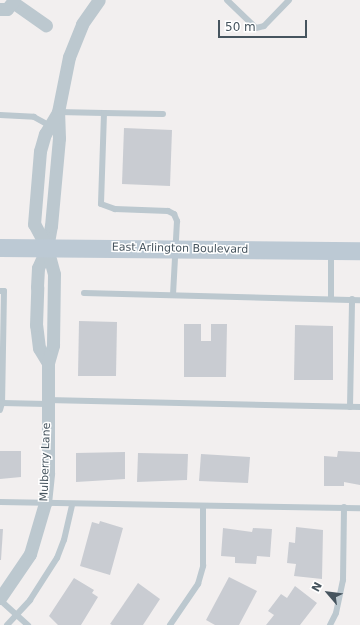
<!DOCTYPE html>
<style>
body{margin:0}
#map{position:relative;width:360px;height:625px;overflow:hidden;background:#f2efef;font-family:"DejaVu Sans",sans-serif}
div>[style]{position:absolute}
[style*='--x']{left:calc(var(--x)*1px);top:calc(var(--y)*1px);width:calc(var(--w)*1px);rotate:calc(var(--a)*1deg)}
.building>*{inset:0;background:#c9ccd2}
.service>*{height:6px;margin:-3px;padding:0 3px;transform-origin:3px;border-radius:3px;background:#bcc8cf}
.minor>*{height:13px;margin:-6.5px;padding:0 6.5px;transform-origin:6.5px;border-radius:6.5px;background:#bcc8cf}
.secondary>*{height:18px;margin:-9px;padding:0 9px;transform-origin:9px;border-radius:9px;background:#bcc9d4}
span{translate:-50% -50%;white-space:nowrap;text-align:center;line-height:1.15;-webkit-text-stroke:3px #fff;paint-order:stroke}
.street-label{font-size:11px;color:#46545e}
.north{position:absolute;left:308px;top:573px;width:40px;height:40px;-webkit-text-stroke:3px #fff;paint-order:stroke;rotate:298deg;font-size:11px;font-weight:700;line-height:16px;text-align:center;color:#46545e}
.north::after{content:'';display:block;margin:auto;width:14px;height:18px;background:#46545e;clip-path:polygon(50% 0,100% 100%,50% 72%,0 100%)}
.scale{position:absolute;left:218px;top:20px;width:89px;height:18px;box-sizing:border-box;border:2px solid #46545e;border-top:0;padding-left:5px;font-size:12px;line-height:14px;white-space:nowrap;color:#46545e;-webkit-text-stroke:3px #fff;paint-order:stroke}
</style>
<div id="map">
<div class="building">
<div style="clip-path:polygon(124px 128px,172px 130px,170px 186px,122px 184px)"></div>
<div style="clip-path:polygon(79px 321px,117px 322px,116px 376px,78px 376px)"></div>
<div style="clip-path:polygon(184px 324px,201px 324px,201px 341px,211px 341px,211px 324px,227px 324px,226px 377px,184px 377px)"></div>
<div style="clip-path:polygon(295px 325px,333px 326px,333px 380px,294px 380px)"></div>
<div style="clip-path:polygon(0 451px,21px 451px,21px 477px,0 479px)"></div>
<div style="clip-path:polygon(338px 451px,360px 452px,360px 485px,344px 482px,344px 486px,324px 486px,324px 456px,337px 457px)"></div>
<div style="clip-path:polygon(125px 452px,125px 479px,76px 482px,76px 453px)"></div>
<div style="clip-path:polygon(138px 453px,188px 454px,187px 480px,137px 482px)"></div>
<div style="clip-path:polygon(201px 454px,250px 457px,248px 483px,199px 481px)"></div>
<div style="clip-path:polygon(100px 521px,123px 528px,110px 575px,80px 566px,92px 522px,99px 524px)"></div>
<div style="clip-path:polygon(296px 527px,323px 530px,322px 579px,294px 576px,296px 564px,287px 563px,289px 542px,295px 543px)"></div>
<div style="clip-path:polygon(223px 528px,252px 532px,253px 528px,272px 529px,270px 557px,257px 556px,256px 564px,235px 563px,235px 557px,221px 556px)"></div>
<div style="clip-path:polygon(0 529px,3px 529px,1px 560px,0 560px)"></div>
<div style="clip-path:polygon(229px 577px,257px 591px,239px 625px,215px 625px,206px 620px)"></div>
<div style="clip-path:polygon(74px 578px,94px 590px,92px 593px,98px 597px,81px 625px,58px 625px,49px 616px)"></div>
<div style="clip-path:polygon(138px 583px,160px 599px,143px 625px,112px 625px,110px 624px)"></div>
<div style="clip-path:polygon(295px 586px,317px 603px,300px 625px,266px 625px,274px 615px,268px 611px,281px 594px,287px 598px)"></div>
</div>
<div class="service">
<div style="--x:227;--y:0;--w:40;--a:44"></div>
<div style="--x:256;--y:28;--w:8;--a:-14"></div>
<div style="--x:264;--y:26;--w:36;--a:-46"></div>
<div style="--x:58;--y:112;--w:46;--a:1.2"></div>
<div style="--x:104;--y:113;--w:91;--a:91.9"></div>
<div style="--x:101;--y:204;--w:15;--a:20"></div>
<div style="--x:115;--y:209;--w:53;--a:2.2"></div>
<div style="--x:168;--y:211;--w:7;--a:27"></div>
<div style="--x:174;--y:214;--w:8;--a:67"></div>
<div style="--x:177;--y:221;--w:74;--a:93.1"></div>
<div style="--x:104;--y:113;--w:59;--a:1"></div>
<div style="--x:0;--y:115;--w:34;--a:3"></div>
<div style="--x:34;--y:117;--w:18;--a:29"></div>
<div style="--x:331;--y:253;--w:46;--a:90"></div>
<div style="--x:0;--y:291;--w:4;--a:0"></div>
<div style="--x:4;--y:291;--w:112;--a:91"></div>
<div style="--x:2;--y:403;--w:45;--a:1.3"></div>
<div style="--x:84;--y:293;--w:276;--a:1.5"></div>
<div style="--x:47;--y:400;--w:313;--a:1.3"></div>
<div style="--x:350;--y:407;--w:108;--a:-88.9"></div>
<div style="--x:0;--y:410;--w:7;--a:-74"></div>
<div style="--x:0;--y:502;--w:360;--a:1"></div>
<div style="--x:0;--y:600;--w:38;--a:42"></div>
<div style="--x:7;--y:625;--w:34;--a:-47"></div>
<div style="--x:30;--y:600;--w:50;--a:-57.3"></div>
<div style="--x:57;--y:558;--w:19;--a:-69"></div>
<div style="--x:64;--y:540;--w:36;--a:-77"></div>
<div style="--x:170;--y:625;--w:50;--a:-55.7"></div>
<div style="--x:198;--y:584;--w:19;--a:-74"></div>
<div style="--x:203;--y:566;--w:60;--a:-90"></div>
<div style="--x:330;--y:625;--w:13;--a:-63"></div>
<div style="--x:336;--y:613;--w:34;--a:-78"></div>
<div style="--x:343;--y:580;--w:73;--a:-89.2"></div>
</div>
<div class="minor">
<div style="--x:14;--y:3;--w:39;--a:35"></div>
<div style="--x:0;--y:9;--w:7;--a:0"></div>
<div style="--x:7;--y:9;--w:11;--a:-52"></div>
<div style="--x:48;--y:363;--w:17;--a:-121"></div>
<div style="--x:39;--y:348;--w:23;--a:-97"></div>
<div style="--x:36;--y:325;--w:38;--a:-88"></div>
<div style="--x:37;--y:287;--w:19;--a:-87"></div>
<div style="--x:38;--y:268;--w:22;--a:-66"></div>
<div style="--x:47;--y:248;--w:22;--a:-80"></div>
<div style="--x:51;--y:226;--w:88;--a:-84.8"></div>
<div style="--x:59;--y:138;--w:26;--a:-92"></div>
<div style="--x:58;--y:112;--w:56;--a:-78.7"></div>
<div style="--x:69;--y:57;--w:35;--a:-68"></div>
<div style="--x:82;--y:24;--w:29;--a:-55"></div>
<div style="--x:0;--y:598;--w:53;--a:-55.7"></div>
<div style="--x:30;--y:554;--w:53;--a:-73.6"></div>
<div style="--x:45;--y:503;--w:30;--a:-84"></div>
<div style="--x:48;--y:473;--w:110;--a:-90"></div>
<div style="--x:48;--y:363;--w:19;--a:-74"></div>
<div style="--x:53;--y:345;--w:71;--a:-89.2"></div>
<div style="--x:54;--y:274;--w:27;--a:-105"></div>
<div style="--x:47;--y:248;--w:27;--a:-118"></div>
<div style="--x:34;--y:224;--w:73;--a:-85.3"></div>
<div style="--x:40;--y:151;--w:18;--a:-74"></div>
<div style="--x:45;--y:134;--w:26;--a:-59"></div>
</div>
<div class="secondary">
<div style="--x:0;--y:248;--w:360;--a:0.5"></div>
</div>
<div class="street-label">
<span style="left:180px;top:249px;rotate:1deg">East Arlington Boulevard</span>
<span style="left:46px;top:462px;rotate:-88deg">Mulberry Lane</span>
</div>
<div class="north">N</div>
<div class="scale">50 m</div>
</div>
